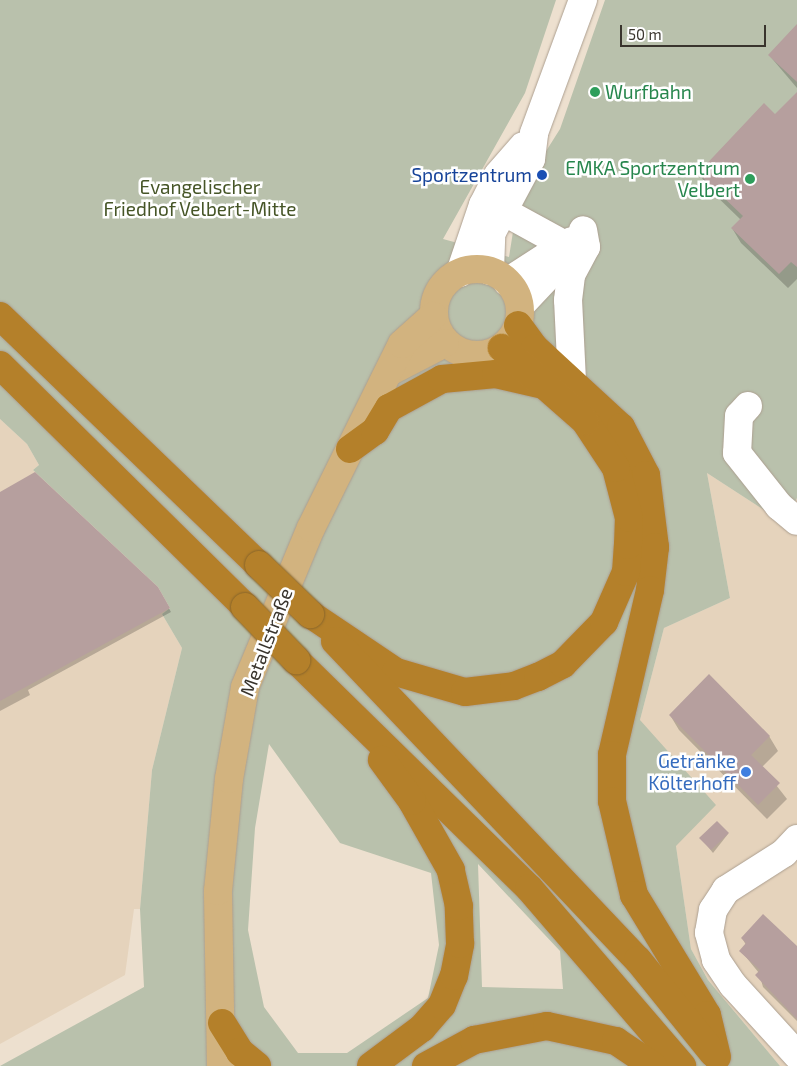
<!DOCTYPE html>
<meta charset="utf-8">
<style>
body{margin:0}
#map{position:relative;width:797px;height:1066px;overflow:hidden;background:#ede0cf;font-family:"Exo 2",sans-serif}
div>[style]{position:absolute}
[style*='--x']{left:calc(var(--x)*1px);top:calc(var(--y)*1px);width:calc(var(--w)*1px);rotate:calc(var(--a)*1deg)}
.built>*{inset:0;background:#e5d3bc}
.green>*{inset:0;background:#b9c1ac}
.shadow>*{inset:0;background:#0003}
.building>*{inset:0;background:#b69f9e}
.roads{filter:drop-shadow(0 0 1px #ac9f90) drop-shadow(0 0 1px #ac9f90)}
.minor>*{height:28px;margin:-14px;padding:0 14px;transform-origin:14px;border-radius:14px;background:#fff}
.major>*{height:28px;margin:-14px;padding:0 14px;transform-origin:14px;border-radius:14px;background:#d2b37f}
.major>.ring{margin:-14px;padding:0;box-sizing:content-box;background:none;border:28px solid #d2b37f;border-radius:50%}
.highway>*{height:28px;margin:-14px;padding:0 14px;transform-origin:14px;border-radius:14px;background:#b4802a}
.bridges{filter:drop-shadow(0 0 1px #89652b) drop-shadow(0 0 1px #89652b)}
.highway-bridge>*{height:28px;margin:-14px;padding:0 14px;transform-origin:14px;border-radius:14px;background:#b4802a}
.dots>*{width:14px;height:14px;translate:-50% -50%;box-sizing:border-box;border:2px solid #fff;border-radius:50%}
span{translate:-50% -50%;white-space:nowrap;text-align:center;line-height:1.15;-webkit-text-stroke:5px #fff;paint-order:stroke}
.leisure-label{font-size:19px;color:#27864d}
.left{translate:0 -50%;text-align:left}
.right{translate:-100% -50%;text-align:right}
.transit-label{font-size:19px;color:#164399}
.park-label{font-size:19px;color:#465527}
.street-label{font-size:19px;color:#39342d}
.shop-label{font-size:19px;color:#366cbe}
.scale{position:absolute;left:620px;top:25px;width:146px;height:22px;box-sizing:border-box;border:2px solid #39342d;border-top:0;padding-left:6px;font-size:15px;line-height:18px;white-space:nowrap;color:#39342d;-webkit-text-stroke:4px #fff;paint-order:stroke}
</style>
<div id="map">
<div class="built">
<div style="clip-path:polygon(0 419px,27px 444px,39px 465px,33px 470px,158px 587px,170px 608px,162px 614px,182px 648px,152px 770px,140px 909px,134px 909px,125px 975px,0 1044px)"></div>
<div style="clip-path:polygon(707px 473px,784px 523px,797px 498px,797px 1066px,780px 1066px,708px 980px,691px 949px,676px 846px,640px 720px,664px 628px,730px 598px)"></div>
</div>
<div class="green">
<div style="clip-path:polygon(evenodd,0 0,556px 0,525px 93px,443px 239px,509px 257px,519px 194px,560px 129px,605px 0,797px 0,797px 498px,784px 523px,707px 473px,730px 598px,664px 628px,640px 720px,716px 805px,676px 846px,691px 949px,708px 980px,780px 1066px,0 1066px,144px 987px,140px 909px,152px 770px,182px 648px,162px 614px,170px 608px,158px 587px,33px 470px,39px 465px,27px 444px,0 419px,0 0,269px 744px,340px 843px,431px 873px,439px 945px,428px 998px,347px 1053px,298px 1053px,264px 1007px,248px 930px,255px 828px,269px 744px,0 0,478px 864px,560px 951px,563px 989px,482px 987px,478px 864px)"></div>
</div>
<div class="shadow">
<div style="clip-path:polygon(797px 25px,797px 88px,769px 55px)"></div>
<div style="clip-path:polygon(797px 93px,797px 279px,788px 288px,741px 243px,732px 228px,741px 220px,708px 188px,699px 173px,776px 116px)"></div>
<div style="clip-path:polygon(0 493px,157px 587px,171px 612px,28px 690px,30px 695px,0 711px,0 641px,28px 686px,0 634px)"></div>
<div style="clip-path:polygon(670px 715px,769px 736px,778px 751px,762px 767px,787px 799px,767px 819px,679px 730px)"></div>
<div style="clip-path:polygon(728px 834px,713px 853px,701px 838px)"></div>
<div style="clip-path:polygon(742px 938px,797px 948px,797px 1021px,763px 987px,759px 973px,741px 951px,746px 945px)"></div>
</div>
<div class="building">
<div style="clip-path:polygon(797px 24px,797px 82px,768px 55px)"></div>
<div style="clip-path:polygon(797px 92px,797px 267px,791px 262px,779px 274px,731px 228px,743px 216px,698px 173px,764px 103px,775px 114px)"></div>
<div style="clip-path:polygon(35px 472px,158px 587px,170px 608px,0 701px,0 492px)"></div>
<div style="clip-path:polygon(709px 674px,770px 736px,751px 755px,780px 783px,758px 805px,669px 715px)"></div>
<div style="clip-path:polygon(717px 821px,729px 833px,711px 850px,699px 838px)"></div>
<div style="clip-path:polygon(763px 914px,797px 946px,797px 1019px,755px 975px,760px 970px,739px 951px,746px 943px,741px 938px)"></div>
</div>
<div class="roads">
<div class="minor">
<div style="--x:501;--y:210;--w:71;--a:28.7"></div>
<div style="--x:490;--y:271;--w:37;--a:-88"></div>
<div style="--x:491;--y:234;--w:85;--a:-61.9"></div>
<div style="--x:531;--y:159;--w:26;--a:-83"></div>
<div style="--x:534;--y:133;--w:142;--a:-69.8"></div>
<div style="--x:460;--y:273;--w:72;--a:-71.3"></div>
<div style="--x:483;--y:205;--w:34;--a:-63"></div>
<div style="--x:498;--y:175;--w:38;--a:-49"></div>
<div style="--x:507;--y:282;--w:57;--a:-32.9"></div>
<div style="--x:520;--y:306;--w:45;--a:-46.8"></div>
<div style="--x:551;--y:273;--w:38;--a:-57"></div>
<div style="--x:572;--y:381;--w:81;--a:-92.8"></div>
<div style="--x:568;--y:300;--w:25;--a:-83"></div>
<div style="--x:571;--y:275;--w:32;--a:-62"></div>
<div style="--x:586;--y:247;--w:17;--a:-100"></div>
<div style="--x:748;--y:406;--w:13;--a:132"></div>
<div style="--x:739;--y:416;--w:37;--a:93"></div>
<div style="--x:737;--y:453;--w:68;--a:51.6"></div>
<div style="--x:779;--y:506;--w:23;--a:40"></div>
<div style="--x:797;--y:839;--w:19;--a:133"></div>
<div style="--x:784;--y:853;--w:69;--a:147.5"></div>
<div style="--x:726;--y:890;--w:24;--a:123"></div>
<div style="--x:713;--y:910;--w:23;--a:100"></div>
<div style="--x:709;--y:933;--w:28;--a:75"></div>
<div style="--x:716;--y:960;--w:30;--a:56"></div>
<div style="--x:733;--y:985;--w:95;--a:47.6"></div>
</div>
<div class="major">
<div class="ring" style="left:434px;top:269px;width:58px;height:58px"></div>
<div style="--x:389;--y:372;--w:63;--a:-27.4"></div>
<div style="--x:221;--y:1066;--w:175;--a:-91"></div>
<div style="--x:218;--y:891;--w:113;--a:-84.4"></div>
<div style="--x:229;--y:779;--w:93;--a:-80.1"></div>
<div style="--x:245;--y:687;--w:172;--a:-67.5"></div>
<div style="--x:311;--y:528;--w:205;--a:-63.7"></div>
<div style="--x:402;--y:344;--w:42;--a:-42.1"></div>
</div>
<div class="highway">
<div style="--x:0;--y:316;--w:359;--a:43.9"></div>
<div style="--x:518;--y:325;--w:29;--a:54"></div>
<div style="--x:535;--y:348;--w:117;--a:42.6"></div>
<div style="--x:621;--y:427;--w:54;--a:62.5"></div>
<div style="--x:646;--y:475;--w:73;--a:82.9"></div>
<div style="--x:655;--y:547;--w:43;--a:96.6"></div>
<div style="--x:650;--y:590;--w:169;--a:103"></div>
<div style="--x:612;--y:755;--w:46;--a:90"></div>
<div style="--x:612;--y:801;--w:97;--a:76.8"></div>
<div style="--x:634;--y:895;--w:140;--a:58.7"></div>
<div style="--x:707;--y:1015;--w:43;--a:76.6"></div>
<div style="--x:0;--y:365;--w:344;--a:44.6"></div>
<div style="--x:350;--y:449;--w:31;--a:-36"></div>
<div style="--x:375;--y:431;--w:27;--a:-59"></div>
<div style="--x:389;--y:408;--w:60;--a:-28.7"></div>
<div style="--x:442;--y:379;--w:54;--a:-5.3"></div>
<div style="--x:496;--y:374;--w:48;--a:13.2"></div>
<div style="--x:310;--y:614;--w:104;--a:34"></div>
<div style="--x:396;--y:672;--w:72;--a:16.2"></div>
<div style="--x:465;--y:692;--w:49;--a:-7"></div>
<div style="--x:514;--y:686;--w:26;--a:-21"></div>
<div style="--x:538;--y:677;--w:28;--a:-27"></div>
<div style="--x:563;--y:664;--w:59;--a:-45.7"></div>
<div style="--x:604;--y:622;--w:55;--a:-66.3"></div>
<div style="--x:626;--y:572;--w:27;--a:-86"></div>
<div style="--x:628;--y:545;--w:27;--a:-88"></div>
<div style="--x:629;--y:518;--w:52;--a:-104.6"></div>
<div style="--x:616;--y:468;--w:56;--a:-123.4"></div>
<div style="--x:585;--y:421;--w:111;--a:-138.7"></div>
<div style="--x:335;--y:641;--w:440;--a:46.5"></div>
<div style="--x:638;--y:960;--w:119;--a:51.1"></div>
<div style="--x:296;--y:660;--w:326;--a:44.4"></div>
<div style="--x:529;--y:888;--w:235;--a:49.3"></div>
<div style="--x:222;--y:1023;--w:34;--a:58"></div>
<div style="--x:240;--y:1052;--w:22;--a:39"></div>
<div style="--x:371;--y:1066;--w:64;--a:-36.7"></div>
<div style="--x:422;--y:1028;--w:30;--a:-49"></div>
<div style="--x:442;--y:1005;--w:31;--a:-68"></div>
<div style="--x:454;--y:976;--w:33;--a:-79"></div>
<div style="--x:460;--y:944;--w:38;--a:-92"></div>
<div style="--x:459;--y:906;--w:37;--a:-103"></div>
<div style="--x:451;--y:870;--w:79;--a:-119.5"></div>
<div style="--x:412;--y:801;--w:51;--a:-126.2"></div>
<div style="--x:426;--y:1066;--w:55;--a:-28.4"></div>
<div style="--x:474;--y:1040;--w:74;--a:-10.9"></div>
<div style="--x:547;--y:1026;--w:71;--a:12.3"></div>
<div style="--x:616;--y:1041;--w:45;--a:34"></div>
</div>
</div>
<div class="bridges">
<div class="highway-bridge">
<div style="--x:259;--y:565;--w:71;--a:43.9"></div>
<div style="--x:245;--y:607;--w:74;--a:46.1"></div>
</div>
</div>
<div class="dots">
<div style="left:595px;top:92px;background:#2e9e5b"></div>
<div style="left:542px;top:175px;background:#1a4fb4"></div>
<div style="left:750px;top:179px;background:#2e9e5b"></div>
<div style="left:746px;top:772px;background:#3f7fe0"></div>
</div>
<div class="leisure-label">
<span class="left" style="left:605px;top:92px">Wurfbahn</span>
<span class="right" style="left:740px;top:179px">EMKA Sportzentrum<br>Velbert</span>
</div>
<div class="transit-label">
<span class="right" style="left:532px;top:175px">Sportzentrum</span>
</div>
<div class="park-label">
<span style="left:200px;top:198px">Evangelischer<br>Friedhof Velbert-Mitte</span>
</div>
<div class="street-label">
<span style="left:266px;top:642px;rotate:-69deg">Metallstraße</span>
</div>
<div class="shop-label">
<span class="right" style="left:736px;top:772px">Getränke<br>Költerhoff</span>
</div>
<div class="scale">50 m</div>
</div>
